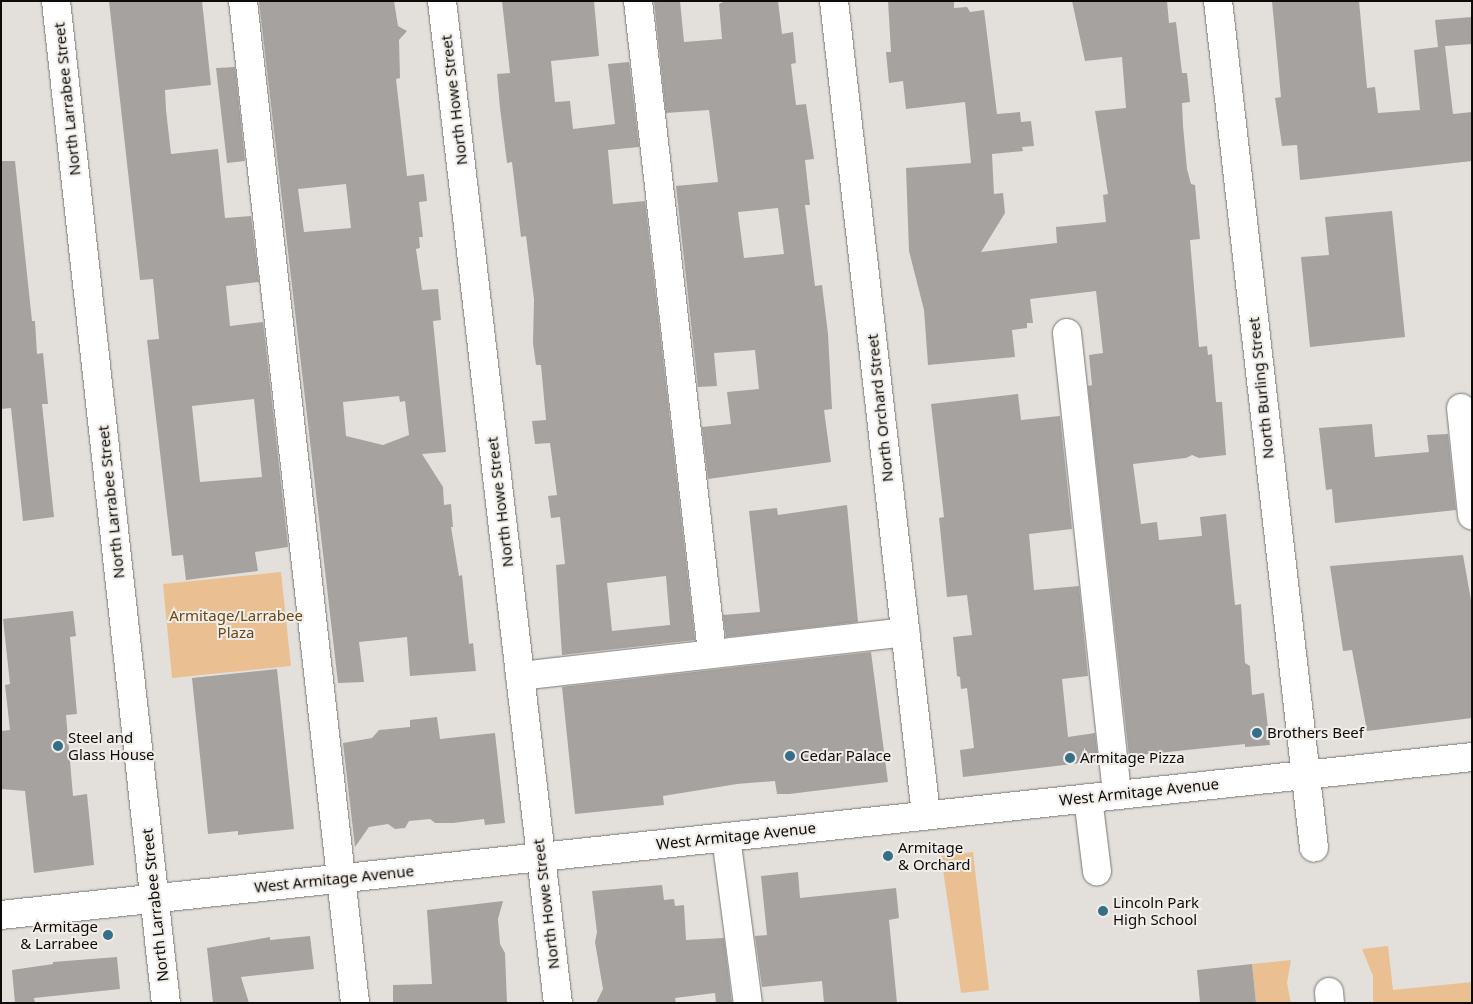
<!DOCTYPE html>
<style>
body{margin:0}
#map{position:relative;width:1473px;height:1004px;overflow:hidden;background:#e3e0dc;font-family:"Noto Sans",sans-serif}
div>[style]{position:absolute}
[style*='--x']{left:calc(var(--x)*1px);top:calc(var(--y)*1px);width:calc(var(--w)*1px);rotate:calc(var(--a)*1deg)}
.green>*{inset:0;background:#eac093}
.building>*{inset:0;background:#a5a29f}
.roads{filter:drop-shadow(0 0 1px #7a7774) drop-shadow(0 0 1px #7a7774)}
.minor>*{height:28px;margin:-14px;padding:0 14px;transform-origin:14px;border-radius:14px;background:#fff}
.dots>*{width:14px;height:14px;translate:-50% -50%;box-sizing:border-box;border:2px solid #f0ede9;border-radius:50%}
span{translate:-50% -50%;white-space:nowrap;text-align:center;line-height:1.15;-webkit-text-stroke:4px #f0ede9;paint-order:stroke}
.street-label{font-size:15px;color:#0d0c0b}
.park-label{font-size:15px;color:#6b4617}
.poi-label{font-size:15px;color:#0d0c0b}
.left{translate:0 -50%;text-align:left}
.right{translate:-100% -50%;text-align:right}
.frame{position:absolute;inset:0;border:2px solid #0d0c0b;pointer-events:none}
</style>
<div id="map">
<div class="green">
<div style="clip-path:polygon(281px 572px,291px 666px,172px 678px,163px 584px)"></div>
<div style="clip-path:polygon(973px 852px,989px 990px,961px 993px,941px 856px)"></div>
<div style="clip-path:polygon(1388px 946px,1393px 990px,1472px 982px,1472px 1003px,1373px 1003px,1373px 976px,1362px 949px)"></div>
<div style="clip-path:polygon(1291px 960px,1287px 983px,1291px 1003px,1256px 1003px,1252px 964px)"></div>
</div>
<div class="building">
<div style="clip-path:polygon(evenodd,109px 1px,202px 1px,211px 85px,165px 90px,166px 110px,171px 154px,218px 149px,225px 218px,251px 216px,259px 282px,226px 286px,230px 326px,263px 322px,288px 547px,255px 552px,258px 571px,186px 580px,183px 555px,172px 556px,147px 340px,159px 339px,153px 279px,140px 280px,109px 1px,254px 399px,262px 477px,200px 482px,192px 406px,254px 399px)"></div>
<div style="clip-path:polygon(evenodd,259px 1px,394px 1px,398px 26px,407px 31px,399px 40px,400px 78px,396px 79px,407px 176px,424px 174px,427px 201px,419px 202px,423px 237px,419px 237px,420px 248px,416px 249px,422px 290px,438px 289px,441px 320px,433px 321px,446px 452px,422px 454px,443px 487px,444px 505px,451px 504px,453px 527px,451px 527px,459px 576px,462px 575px,469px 644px,473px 643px,476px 671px,410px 676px,407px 637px,359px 642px,364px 682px,338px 683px,259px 1px,346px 184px,351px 228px,304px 232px,298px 189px,346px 184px,259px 1px,399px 396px,400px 402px,405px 401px,409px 435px,383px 445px,346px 436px,343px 402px,399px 396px)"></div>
<div style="clip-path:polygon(evenodd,502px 1px,594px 1px,599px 56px,551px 61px,555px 102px,570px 101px,573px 129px,615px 124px,608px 64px,629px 62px,639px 147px,608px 150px,613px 204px,645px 201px,695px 640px,562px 655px,556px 565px,565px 564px,560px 517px,551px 518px,548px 496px,557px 495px,550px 443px,535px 444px,532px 421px,546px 420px,541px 365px,536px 365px,533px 343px,534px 299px,526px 236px,521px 237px,512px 162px,507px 163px,500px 108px,497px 74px,510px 73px,502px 1px,666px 576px,670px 625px,612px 631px,607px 583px,666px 576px)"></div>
<div style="clip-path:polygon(evenodd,654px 1px,680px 1px,684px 42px,722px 39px,719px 4px,725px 1px,778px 1px,782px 34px,793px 32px,796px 63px,791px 64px,796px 105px,806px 104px,814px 159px,805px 160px,810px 205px,805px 205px,815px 286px,822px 285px,828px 334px,832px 409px,824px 410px,831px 462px,708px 479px,702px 427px,731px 424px,727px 392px,759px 389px,755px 350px,714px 353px,717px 386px,698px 387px,676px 186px,718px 182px,709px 110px,666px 113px,654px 1px,778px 208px,784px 254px,744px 258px,738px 212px,778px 208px)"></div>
<div style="clip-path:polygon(888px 1px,954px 1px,954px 8px,967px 7px,970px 12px,984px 10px,997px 114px,1020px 112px,1021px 122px,1031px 121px,1034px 146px,1022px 147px,1023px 151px,992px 154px,994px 194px,1003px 193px,1005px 213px,981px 252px,1057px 243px,1056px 227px,1106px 222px,1103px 195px,1108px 194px,1095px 111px,1126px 108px,1122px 57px,1085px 61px,1072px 1px,1167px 1px,1169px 23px,1176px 22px,1182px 73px,1187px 73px,1190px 102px,1182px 103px,1183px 126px,1187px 169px,1191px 184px,1195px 185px,1200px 239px,1190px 240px,1199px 347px,1207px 346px,1208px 355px,1212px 354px,1216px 402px,1222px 402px,1226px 455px,1199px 458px,1192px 455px,1186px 458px,1133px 464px,1141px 524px,1157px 522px,1159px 540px,1202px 536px,1200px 517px,1226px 514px,1235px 605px,1241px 604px,1245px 663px,1250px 666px,1252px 695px,1264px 693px,1270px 745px,1245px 747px,1245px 744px,1129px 756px,1088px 386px,1092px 385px,1089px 355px,1103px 353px,1096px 291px,1030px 299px,1033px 323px,1027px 323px,1027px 328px,1012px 330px,1015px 357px,928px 365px,924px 310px,909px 251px,906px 168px,971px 163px,965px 102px,906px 109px,903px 81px,889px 83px,886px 52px,891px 52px)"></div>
<div style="clip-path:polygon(1272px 1px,1359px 1px,1367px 88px,1375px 87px,1378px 113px,1420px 110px,1414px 50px,1438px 47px,1435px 20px,1472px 17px,1472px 44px,1445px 46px,1453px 114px,1472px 112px,1472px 161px,1300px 180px,1297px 145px,1282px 146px,1275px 98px,1281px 97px)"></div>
<div style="clip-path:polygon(235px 67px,245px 161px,227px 163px,216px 68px)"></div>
<div style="clip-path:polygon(1px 161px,15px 161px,32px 321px,35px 321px,37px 354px,43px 353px,48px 404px,42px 404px,54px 517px,23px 521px,11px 408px,1px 409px)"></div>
<div style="clip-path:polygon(1392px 211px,1405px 337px,1310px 347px,1301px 257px,1329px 255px,1325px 217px)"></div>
<div style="clip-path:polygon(1018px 394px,1021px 420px,1060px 416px,1072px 529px,1029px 534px,1034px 590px,1079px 586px,1088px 676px,1062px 679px,1068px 737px,1095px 733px,1098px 761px,963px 777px,960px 750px,974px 748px,967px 688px,961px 689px,960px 677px,957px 676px,953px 637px,972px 635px,967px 595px,947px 597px,939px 518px,944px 517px,931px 404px)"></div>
<div style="clip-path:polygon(1372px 424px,1375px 457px,1429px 452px,1427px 435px,1448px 434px,1456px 510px,1335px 523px,1332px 489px,1326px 490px,1319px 428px)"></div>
<div style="clip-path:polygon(847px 505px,858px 622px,726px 637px,723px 615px,760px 612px,749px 511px,777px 508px,778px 515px)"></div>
<div style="clip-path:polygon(1463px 555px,1472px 606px,1472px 718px,1367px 731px,1352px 650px,1343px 651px,1330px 566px)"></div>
<div style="clip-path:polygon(73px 611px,76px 636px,70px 637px,77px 714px,66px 715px,73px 796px,87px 794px,94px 865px,34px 873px,25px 791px,1px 789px,1px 731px,10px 730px,5px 685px,10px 684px,3px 619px)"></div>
<div style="clip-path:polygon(871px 652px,888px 782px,789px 794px,777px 794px,775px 781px,737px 784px,663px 796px,664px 805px,575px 814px,562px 687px)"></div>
<div style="clip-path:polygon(277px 669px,294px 829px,238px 835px,238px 831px,208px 834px,192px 678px)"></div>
<div style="clip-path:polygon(437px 717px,440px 739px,495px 733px,505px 823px,485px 825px,484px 819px,453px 823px,435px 823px,430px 819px,409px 821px,405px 828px,395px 829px,388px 824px,369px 827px,355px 847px,343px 743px,372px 738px,379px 730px,410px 727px,410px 720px)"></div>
<div style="clip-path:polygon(798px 872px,800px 898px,896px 888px,899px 918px,889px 920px,897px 1003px,824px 1003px,822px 981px,762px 987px,755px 936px,767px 935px,761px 876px)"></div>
<div style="clip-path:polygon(662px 885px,664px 900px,674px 899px,675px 906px,684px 905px,686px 940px,724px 938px,732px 1003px,716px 1003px,715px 993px,675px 998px,676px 1003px,596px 1003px,603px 989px,595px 942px,597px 932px,592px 891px)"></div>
<div style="clip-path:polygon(503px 901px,498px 919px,500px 944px,505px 953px,507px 1003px,393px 1003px,393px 985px,432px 984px,427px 910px)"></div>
<div style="clip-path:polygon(310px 936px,314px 969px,241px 977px,249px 1003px,213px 1003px,207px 948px,270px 937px,270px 940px)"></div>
<div style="clip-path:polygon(117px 957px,120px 989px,34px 998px,35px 1003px,15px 1003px,12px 970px,53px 964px,53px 962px)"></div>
<div style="clip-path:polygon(1252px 964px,1256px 1003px,1200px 1003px,1197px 970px)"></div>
</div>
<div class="roads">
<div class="minor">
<div style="--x:56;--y:1;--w:1008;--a:83.74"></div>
<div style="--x:243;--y:1;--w:1008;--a:83.62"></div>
<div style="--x:442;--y:1;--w:1009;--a:83.4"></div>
<div style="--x:638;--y:1;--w:656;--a:83.52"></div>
<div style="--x:834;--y:1;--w:819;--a:83.55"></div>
<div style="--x:1218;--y:1;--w:852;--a:83.53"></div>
<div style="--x:1067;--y:333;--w:465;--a:83.8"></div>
<div style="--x:1461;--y:408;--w:108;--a:84.1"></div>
<div style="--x:520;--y:676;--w:388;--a:-6.5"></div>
<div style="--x:1088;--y:798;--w:74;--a:83"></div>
<div style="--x:726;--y:837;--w:167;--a:82.5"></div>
<div style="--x:1;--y:915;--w:1479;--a:-6.13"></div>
<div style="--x:1329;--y:992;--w:11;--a:85"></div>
</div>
</div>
<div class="dots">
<div style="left:1257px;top:733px;background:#356e88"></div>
<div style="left:58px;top:746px;background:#356e88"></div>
<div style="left:790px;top:756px;background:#356e88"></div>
<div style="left:1070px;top:758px;background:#356e88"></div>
<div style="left:888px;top:856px;background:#356e88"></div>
<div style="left:1103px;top:911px;background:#356e88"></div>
<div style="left:108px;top:935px;background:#356e88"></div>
</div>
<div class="street-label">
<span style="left:67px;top:99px;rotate:-96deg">North Larrabee Street</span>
<span style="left:454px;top:100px;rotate:-97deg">North Howe Street</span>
<span style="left:1261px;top:388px;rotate:-96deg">North Burling Street</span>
<span style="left:880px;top:408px;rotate:-96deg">North Orchard Street</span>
<span style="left:111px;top:502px;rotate:-96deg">North Larrabee Street</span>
<span style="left:500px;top:502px;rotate:-97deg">North Howe Street</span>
<span style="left:1139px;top:792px;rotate:-6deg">West Armitage Avenue</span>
<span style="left:736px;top:836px;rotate:-6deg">West Armitage Avenue</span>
<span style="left:334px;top:879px;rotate:-6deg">West Armitage Avenue</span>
<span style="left:546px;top:904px;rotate:-97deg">North Howe Street</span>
<span style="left:155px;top:905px;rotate:-96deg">North Larrabee Street</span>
</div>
<div class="park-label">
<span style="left:236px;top:624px">Armitage/Larrabee<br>Plaza</span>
</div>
<div class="poi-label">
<span class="left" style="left:1267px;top:733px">Brothers Beef</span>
<span class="left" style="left:68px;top:746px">Steel and<br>Glass House</span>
<span class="left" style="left:800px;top:756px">Cedar Palace</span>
<span class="left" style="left:1080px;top:758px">Armitage Pizza</span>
<span class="left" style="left:898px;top:856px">Armitage<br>&amp; Orchard</span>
<span class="left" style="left:1113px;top:911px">Lincoln Park<br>High School</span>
<span class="right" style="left:98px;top:935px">Armitage<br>&amp; Larrabee</span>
</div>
<div class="frame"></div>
</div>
